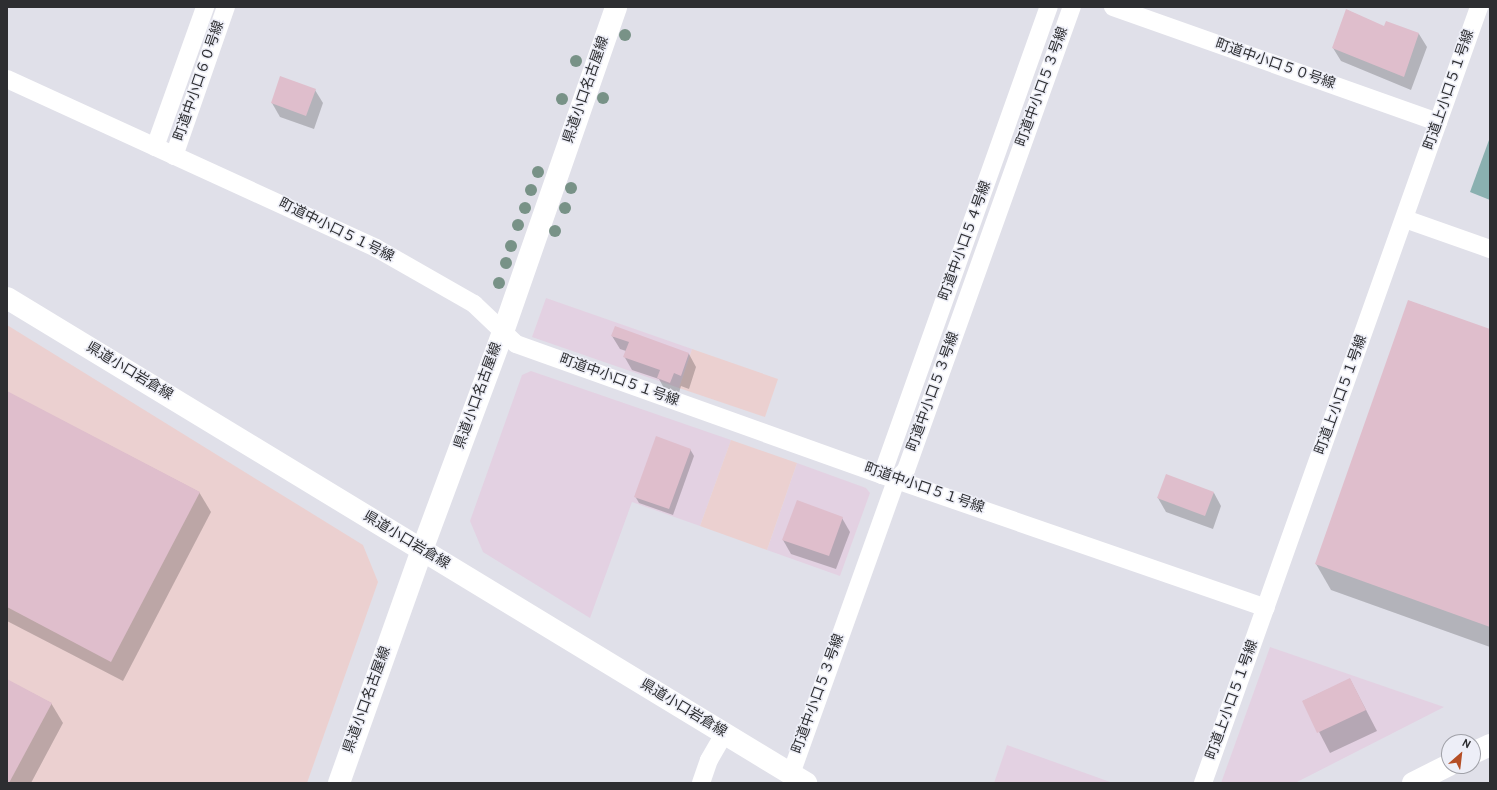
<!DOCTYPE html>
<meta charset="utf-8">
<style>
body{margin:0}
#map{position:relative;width:1497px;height:790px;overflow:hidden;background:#e0e0e9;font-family:Overpass,"Noto Sans JP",sans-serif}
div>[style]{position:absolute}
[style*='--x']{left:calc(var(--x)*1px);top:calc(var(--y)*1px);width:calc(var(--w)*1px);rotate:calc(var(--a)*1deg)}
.commercial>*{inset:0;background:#e3d1e2}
.industrial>*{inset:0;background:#ebd0d0}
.water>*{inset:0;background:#8ab0b0}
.shadow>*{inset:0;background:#0003}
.building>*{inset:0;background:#dfbecc}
.street>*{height:18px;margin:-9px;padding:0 9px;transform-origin:9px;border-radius:9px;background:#fff}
.secondary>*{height:22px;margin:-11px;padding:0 11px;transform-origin:11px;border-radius:11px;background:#fff}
.highway>*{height:22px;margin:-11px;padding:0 11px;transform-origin:11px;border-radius:11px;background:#fff}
.trees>*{width:12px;height:12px;margin:-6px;border-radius:50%;background:#789287}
span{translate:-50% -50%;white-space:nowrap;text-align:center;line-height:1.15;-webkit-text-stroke:3px #edeef7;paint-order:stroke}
.street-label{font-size:14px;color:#2d2e31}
.frame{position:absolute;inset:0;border:8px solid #2d2e31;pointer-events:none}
.north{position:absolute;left:1441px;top:734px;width:40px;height:40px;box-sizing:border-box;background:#edeef7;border:1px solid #a0a1a8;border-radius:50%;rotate:28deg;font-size:11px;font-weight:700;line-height:16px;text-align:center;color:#2d2e31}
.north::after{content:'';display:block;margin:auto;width:14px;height:18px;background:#b54e25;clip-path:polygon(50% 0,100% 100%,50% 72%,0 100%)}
</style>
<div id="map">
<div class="commercial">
<div style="clip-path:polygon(546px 298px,692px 349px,679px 388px,532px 337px)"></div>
<div style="clip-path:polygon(531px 371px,731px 440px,700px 526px,632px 502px,590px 618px,483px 552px,470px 521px,522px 375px)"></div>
<div style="clip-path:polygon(797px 463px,866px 488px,870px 493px,840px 576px,767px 550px)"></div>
<div style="clip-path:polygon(1270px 647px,1444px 707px,1295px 783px,1221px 783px)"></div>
<div style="clip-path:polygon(1007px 745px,1113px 783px,994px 783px)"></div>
</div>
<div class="industrial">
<div style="clip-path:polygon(7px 325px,363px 545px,378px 582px,307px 783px,7px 783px)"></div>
<div style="clip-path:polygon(692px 349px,778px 379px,765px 417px,679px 388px)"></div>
<div style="clip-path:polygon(731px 440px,797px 463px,767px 550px,700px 526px)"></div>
</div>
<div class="water">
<div style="clip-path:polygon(1489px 140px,1490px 140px,1490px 200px,1470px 192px)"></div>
</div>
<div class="shadow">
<div style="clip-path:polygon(1347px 10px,1384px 27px,1419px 34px,1427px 47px,1411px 90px,1341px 61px,1333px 48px)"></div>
<div style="clip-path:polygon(315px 90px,323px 103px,314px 129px,280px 117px,272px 103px)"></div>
<div style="clip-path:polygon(1409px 301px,1490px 330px,1490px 647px,1331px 590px,1316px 564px)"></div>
<div style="clip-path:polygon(612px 336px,689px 354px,696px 367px,689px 389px,681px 386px,678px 396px,666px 392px,659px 379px,632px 370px,624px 356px,626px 351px,620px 349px)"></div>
<div style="clip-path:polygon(7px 392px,199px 492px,211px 512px,123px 681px,7px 621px)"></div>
<div style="clip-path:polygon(690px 449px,694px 456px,673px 515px,639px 503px,635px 496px)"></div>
<div style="clip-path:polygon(1214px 493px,1221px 506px,1213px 529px,1166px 512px,1158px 498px)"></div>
<div style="clip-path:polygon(842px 518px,850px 532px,836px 569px,791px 554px,783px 540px)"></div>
<div style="clip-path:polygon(1350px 679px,1377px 731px,1330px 753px,1303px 701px)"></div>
<div style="clip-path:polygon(7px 680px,51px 703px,63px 723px,31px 783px,7px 783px)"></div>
</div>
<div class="building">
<div style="clip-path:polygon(1346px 9px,1384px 26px,1386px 21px,1419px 33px,1404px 77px,1332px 48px)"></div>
<div style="clip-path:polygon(280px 76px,316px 89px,306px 116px,271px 103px)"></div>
<div style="clip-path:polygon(1408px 300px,1490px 329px,1490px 627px,1315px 564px)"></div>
<div style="clip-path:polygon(615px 326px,689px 353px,681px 376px,674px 373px,670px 383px,657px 378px,660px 370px,623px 357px,629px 342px,611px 336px)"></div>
<div style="clip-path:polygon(7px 391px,200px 492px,111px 662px,7px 607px)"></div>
<div style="clip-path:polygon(656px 436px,691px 449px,669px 509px,634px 497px)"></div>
<div style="clip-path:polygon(1166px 474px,1214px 492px,1205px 516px,1157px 498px)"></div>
<div style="clip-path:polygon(797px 500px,843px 517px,829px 556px,782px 540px)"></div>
<div style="clip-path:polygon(1350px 678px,1366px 710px,1317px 733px,1302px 701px)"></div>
<div style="clip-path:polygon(7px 679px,52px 703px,9px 783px,7px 783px)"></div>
</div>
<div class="street">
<div style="--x:1113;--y:7;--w:345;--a:19.5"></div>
<div style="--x:7;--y:79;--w:406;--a:24.6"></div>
<div style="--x:376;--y:248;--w:113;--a:29.7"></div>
<div style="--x:474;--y:304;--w:58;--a:43.6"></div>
<div style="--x:516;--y:344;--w:389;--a:19.7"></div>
<div style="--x:882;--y:475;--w:406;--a:19.1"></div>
<div style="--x:155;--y:147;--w:149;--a:-70.3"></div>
<div style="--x:174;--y:156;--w:158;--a:-70.8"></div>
<div style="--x:1405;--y:219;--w:90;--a:19.4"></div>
<div style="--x:882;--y:475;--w:497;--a:-70.4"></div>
<div style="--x:791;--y:774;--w:312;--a:-70.3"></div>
<div style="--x:896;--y:480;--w:14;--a:-45"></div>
<div style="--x:906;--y:470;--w:492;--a:-70.3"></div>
<div style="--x:701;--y:783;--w:24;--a:-71"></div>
<div style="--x:709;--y:760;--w:30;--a:-60"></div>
<div style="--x:1203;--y:783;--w:824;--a:-70.42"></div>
</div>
<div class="secondary">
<div style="--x:7;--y:298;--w:935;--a:31.26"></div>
<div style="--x:339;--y:783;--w:247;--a:-70.4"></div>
<div style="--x:422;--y:550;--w:233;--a:-69.6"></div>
<div style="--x:503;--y:332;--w:344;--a:-70.8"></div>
</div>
<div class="highway">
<div style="--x:1473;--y:753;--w:19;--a:-25"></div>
<div style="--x:1413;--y:783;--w:40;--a:-26.6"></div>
</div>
<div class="trees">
<div style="left:625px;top:35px"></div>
<div style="left:576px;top:61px"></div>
<div style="left:603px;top:98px"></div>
<div style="left:562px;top:99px"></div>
<div style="left:538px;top:172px"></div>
<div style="left:571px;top:188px"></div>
<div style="left:531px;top:190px"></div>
<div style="left:525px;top:208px"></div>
<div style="left:565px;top:208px"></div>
<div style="left:518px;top:225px"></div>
<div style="left:555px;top:231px"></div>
<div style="left:511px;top:246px"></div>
<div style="left:506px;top:263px"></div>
<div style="left:499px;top:283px"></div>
</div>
<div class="street-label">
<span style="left:1275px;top:65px;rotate:19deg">町道中小口５０号線</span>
<span style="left:200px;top:81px;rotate:-71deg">町道中小口６０号線</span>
<span style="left:1043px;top:87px;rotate:-70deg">町道中小口５３号線</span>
<span style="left:587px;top:90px;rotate:-71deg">県道小口名古屋線</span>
<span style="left:1450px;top:90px;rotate:-71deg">町道上小口５１号線</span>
<span style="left:336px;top:231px;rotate:26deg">町道中小口５１号線</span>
<span style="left:966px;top:241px;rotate:-70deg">町道中小口５４号線</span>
<span style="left:129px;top:372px;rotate:31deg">県道小口岩倉線</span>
<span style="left:619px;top:381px;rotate:20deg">町道中小口５１号線</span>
<span style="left:934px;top:392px;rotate:-70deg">町道中小口５３号線</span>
<span style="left:1342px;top:395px;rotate:-70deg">町道上小口５１号線</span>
<span style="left:479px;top:396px;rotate:-70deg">県道小口名古屋線</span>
<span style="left:924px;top:489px;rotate:19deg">町道中小口５１号線</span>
<span style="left:406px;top:541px;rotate:31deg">県道小口岩倉線</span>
<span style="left:819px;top:694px;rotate:-70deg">町道中小口５３号線</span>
<span style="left:368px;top:700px;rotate:-70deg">県道小口名古屋線</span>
<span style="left:1233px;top:700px;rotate:-70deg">町道上小口５１号線</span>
<span style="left:683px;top:709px;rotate:31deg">県道小口岩倉線</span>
</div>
<div class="frame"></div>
<div class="north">N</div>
</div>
